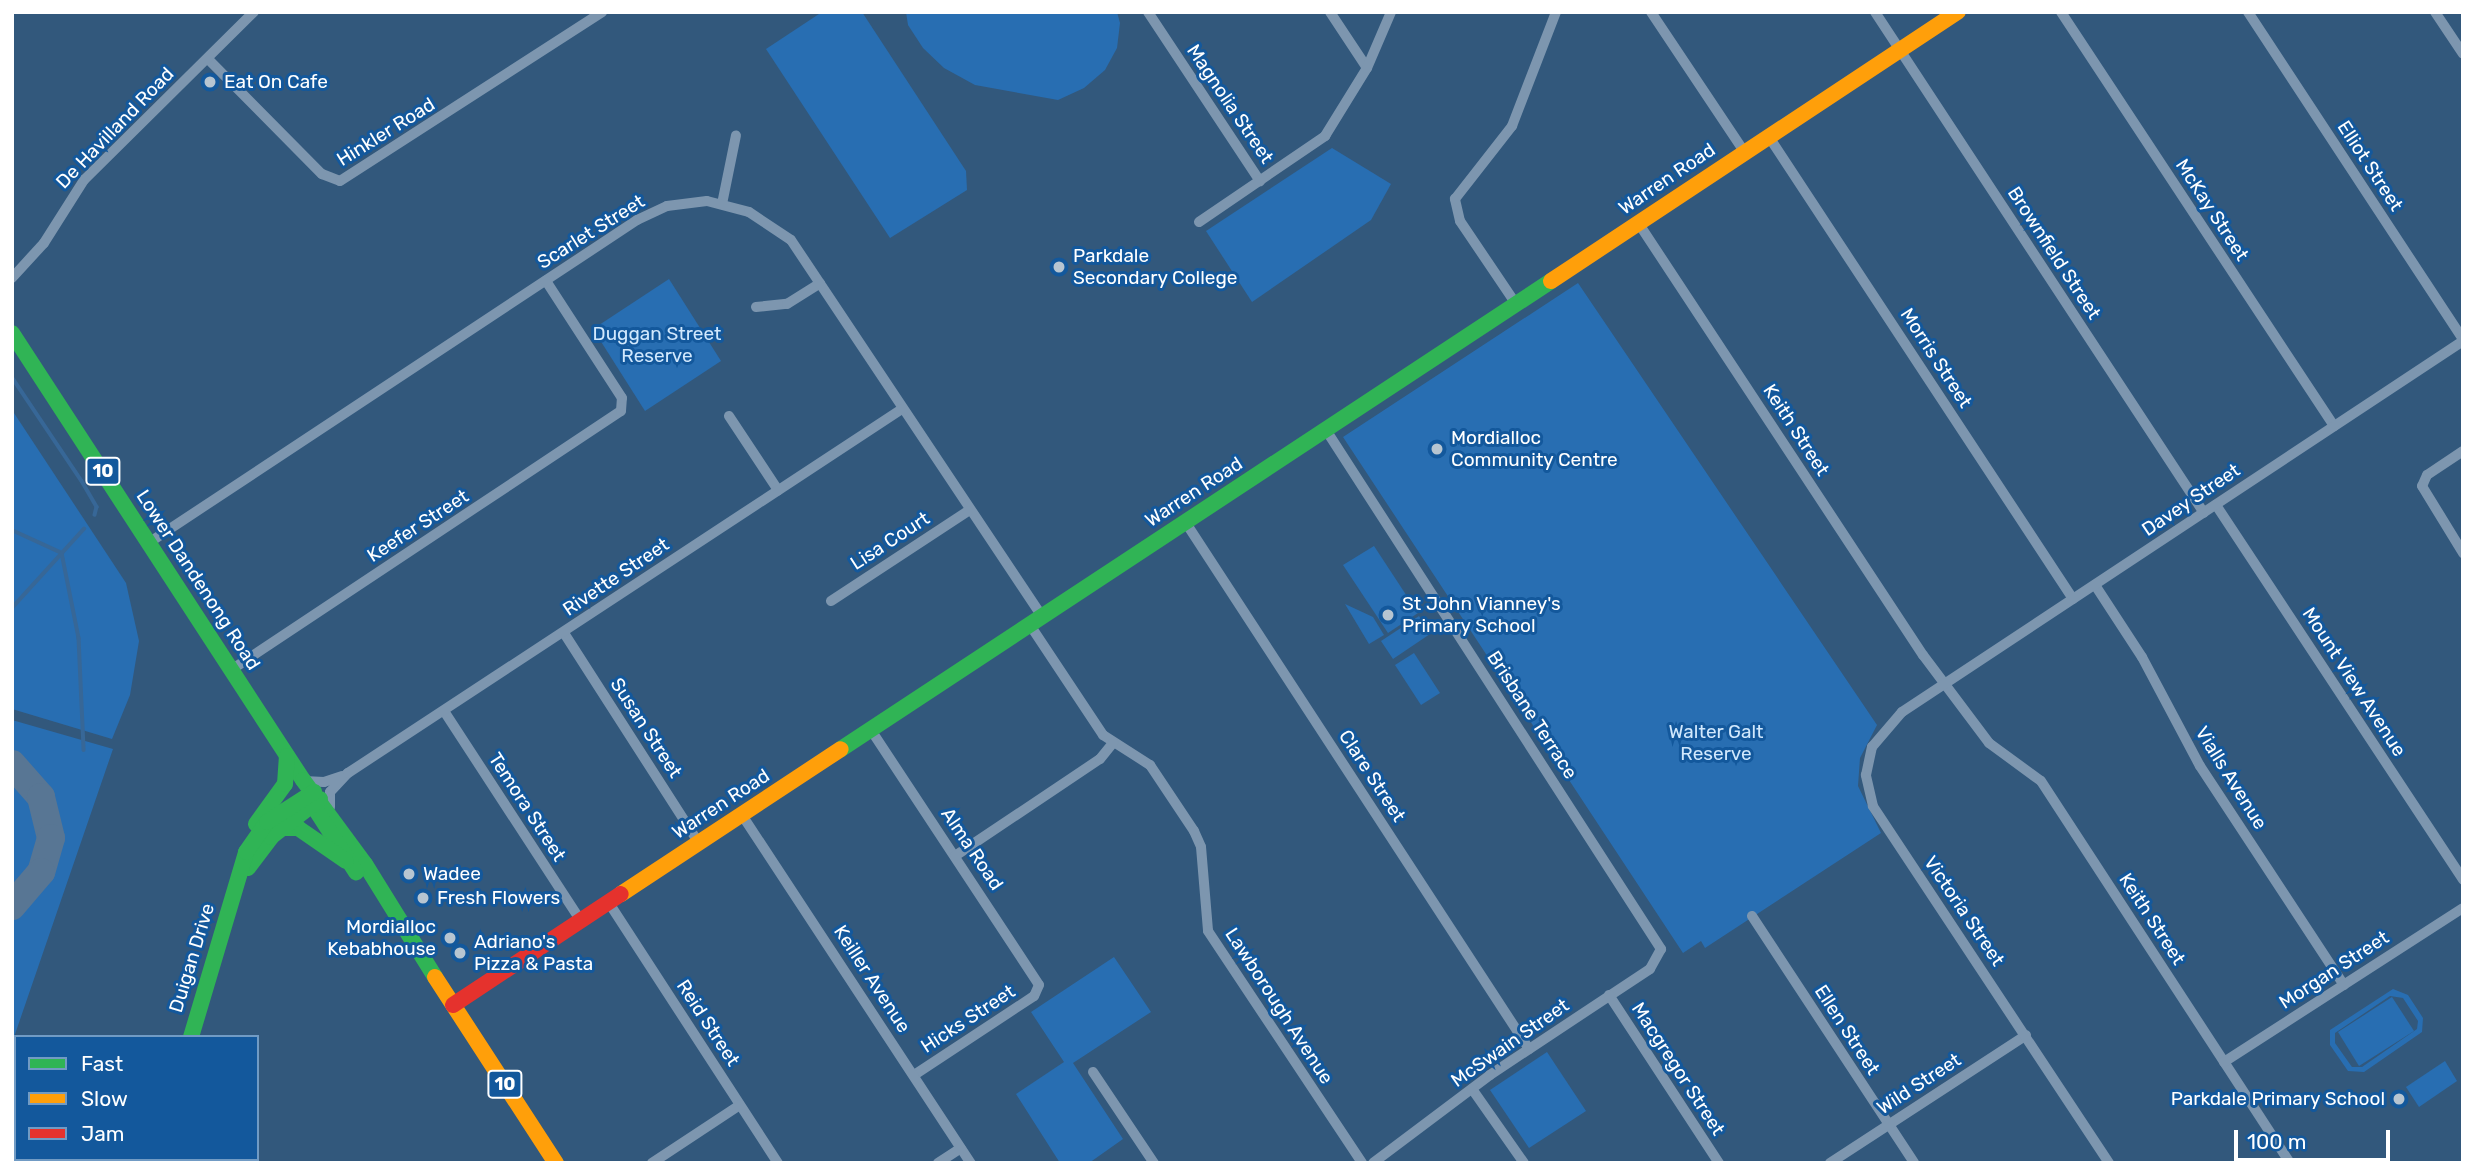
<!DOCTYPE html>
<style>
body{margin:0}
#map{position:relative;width:2475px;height:1175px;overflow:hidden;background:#32587c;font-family:Rubik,sans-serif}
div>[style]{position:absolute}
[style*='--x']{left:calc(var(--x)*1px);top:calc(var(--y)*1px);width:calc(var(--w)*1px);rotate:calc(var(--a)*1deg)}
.green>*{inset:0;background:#286eb2}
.stream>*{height:3.5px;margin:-1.75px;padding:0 1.75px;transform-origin:1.75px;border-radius:1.75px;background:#376797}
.taxiway>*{height:28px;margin:-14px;padding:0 14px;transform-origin:14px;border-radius:14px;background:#587694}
.street>*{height:10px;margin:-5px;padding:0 5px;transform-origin:5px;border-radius:5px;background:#7d96af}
.fast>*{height:16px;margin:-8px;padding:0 8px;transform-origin:8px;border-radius:8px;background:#30b455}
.slow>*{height:16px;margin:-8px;padding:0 8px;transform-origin:8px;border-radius:8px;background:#ff9f0a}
.jam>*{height:16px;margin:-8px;padding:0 8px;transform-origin:8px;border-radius:8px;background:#e5322d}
.dots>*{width:19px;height:19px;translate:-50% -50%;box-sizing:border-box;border:4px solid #13589c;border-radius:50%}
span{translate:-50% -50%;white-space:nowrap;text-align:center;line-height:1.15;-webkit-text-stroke:6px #13589c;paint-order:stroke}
.shield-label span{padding:2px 5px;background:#13589c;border:2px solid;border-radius:5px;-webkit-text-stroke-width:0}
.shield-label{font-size:18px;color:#fff;font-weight:700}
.poi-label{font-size:19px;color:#fff}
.left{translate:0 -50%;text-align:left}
.right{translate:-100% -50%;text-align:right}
.street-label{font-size:19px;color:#fff}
.park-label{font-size:19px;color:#d1e8fd}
.frame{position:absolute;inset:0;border:14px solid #fff;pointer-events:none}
.legend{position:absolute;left:14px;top:1035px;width:245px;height:126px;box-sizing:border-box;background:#13589c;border:2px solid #719bc4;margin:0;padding:9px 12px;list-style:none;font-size:21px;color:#fff}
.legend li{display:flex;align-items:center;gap:14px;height:35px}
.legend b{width:35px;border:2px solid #719bc4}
.scale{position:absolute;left:2234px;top:1130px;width:156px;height:32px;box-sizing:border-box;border:4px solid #fff;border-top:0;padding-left:9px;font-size:21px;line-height:24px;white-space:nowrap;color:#fff;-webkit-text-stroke:5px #13589c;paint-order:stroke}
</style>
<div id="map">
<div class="green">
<div style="clip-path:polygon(822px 12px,862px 12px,966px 171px,967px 190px,890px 238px,766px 49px)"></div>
<div style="clip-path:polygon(906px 12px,1117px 12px,1120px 23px,1117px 48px,1105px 70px,1084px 88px,1058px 100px,975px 85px,944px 68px,923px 48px,908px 25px)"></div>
<div style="clip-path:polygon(1332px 148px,1391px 184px,1371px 220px,1252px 302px,1206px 231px)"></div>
<div style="clip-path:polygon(669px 279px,721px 361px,645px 411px,593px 329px)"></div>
<div style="clip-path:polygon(1578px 283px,1877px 725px,1860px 758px,1858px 786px,1881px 833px,1705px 948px,1701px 941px,1683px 953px,1343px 437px)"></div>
<div style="clip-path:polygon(12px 410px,126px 583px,139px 641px,130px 695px,112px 739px,12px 709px)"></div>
<div style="clip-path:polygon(1374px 546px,1418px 613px,1388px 633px,1343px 565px)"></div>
<div style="clip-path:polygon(1345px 604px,1373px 617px,1384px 635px,1369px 644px)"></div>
<div style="clip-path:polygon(1419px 616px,1430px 634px,1393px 659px,1381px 641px)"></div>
<div style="clip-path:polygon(1414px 653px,1440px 693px,1421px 705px,1395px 665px)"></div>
<div style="clip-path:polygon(12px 720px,113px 749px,12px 1043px,12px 918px,48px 876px,59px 836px,48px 791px,12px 751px)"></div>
<div style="clip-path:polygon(12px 777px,28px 794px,41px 828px,35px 865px,12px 894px)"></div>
<div style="clip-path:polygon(1114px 957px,1151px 1012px,1073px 1063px,1123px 1139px,1089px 1163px,1060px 1163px,1016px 1094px,1064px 1062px,1031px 1012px)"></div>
<div style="clip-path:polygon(evenodd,2393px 989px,2408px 995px,2423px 1018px,2422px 1032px,2364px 1072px,2348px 1071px,2330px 1045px,2330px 1030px,2393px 989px,2390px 996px,2403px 998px,2418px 1021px,2417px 1029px,2362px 1067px,2352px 1067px,2335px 1043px,2335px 1033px,2390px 996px)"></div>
<div style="clip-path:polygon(2392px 997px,2414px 1031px,2359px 1066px,2338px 1032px)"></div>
<div style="clip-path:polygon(1547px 1052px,1586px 1111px,1529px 1148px,1490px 1090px)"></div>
<div style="clip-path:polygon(2445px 1061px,2457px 1081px,2419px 1107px,2406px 1087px)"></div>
</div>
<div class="stream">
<div style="--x:12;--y:377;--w:125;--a:56.1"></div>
<div style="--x:82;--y:481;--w:30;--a:60"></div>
<div style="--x:97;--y:507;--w:8;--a:104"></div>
<div style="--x:12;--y:530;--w:55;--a:24.7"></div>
<div style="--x:62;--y:553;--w:87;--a:78.7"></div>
<div style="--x:79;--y:638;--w:112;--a:87.4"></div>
<div style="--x:12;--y:608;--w:107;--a:-47.7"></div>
</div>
<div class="taxiway">
<div style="--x:12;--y:764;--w:44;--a:48.7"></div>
<div style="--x:41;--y:797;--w:42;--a:76.3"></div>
<div style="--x:51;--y:838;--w:35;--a:106"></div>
<div style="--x:41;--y:872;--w:45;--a:130.5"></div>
</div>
<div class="street">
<div style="--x:1148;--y:12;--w:203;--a:56.5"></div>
<div style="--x:1330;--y:12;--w:67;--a:56.5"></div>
<div style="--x:1651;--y:12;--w:169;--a:56.3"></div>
<div style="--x:1875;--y:12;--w:599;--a:56.71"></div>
<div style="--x:2061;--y:12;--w:496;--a:56.6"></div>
<div style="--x:2248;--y:12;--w:391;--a:56.7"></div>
<div style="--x:2435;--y:12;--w:50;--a:56.3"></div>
<div style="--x:208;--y:59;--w:162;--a:45.3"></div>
<div style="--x:322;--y:174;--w:19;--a:21"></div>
<div style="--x:340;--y:181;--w:312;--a:-32.8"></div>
<div style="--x:1769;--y:137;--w:553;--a:56.65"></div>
<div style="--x:722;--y:204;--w:70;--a:-78.5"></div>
<div style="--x:1199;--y:222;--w:153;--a:-34.3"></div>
<div style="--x:1325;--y:136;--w:80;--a:-58.3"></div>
<div style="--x:1367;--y:68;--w:61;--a:-66.8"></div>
<div style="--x:1639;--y:224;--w:516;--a:56.62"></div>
<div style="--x:1923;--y:655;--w:110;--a:53.1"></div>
<div style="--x:1989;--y:743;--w:64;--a:36.2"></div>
<div style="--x:2041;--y:781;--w:456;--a:56.9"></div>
<div style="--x:12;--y:278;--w:47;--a:-47.6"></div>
<div style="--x:44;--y:243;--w:75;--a:-57.6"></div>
<div style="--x:84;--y:180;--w:239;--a:-44.7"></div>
<div style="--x:1516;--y:304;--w:100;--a:-124"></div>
<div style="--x:1460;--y:221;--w:23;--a:-103"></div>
<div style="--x:1455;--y:199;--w:93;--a:-52"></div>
<div style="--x:1512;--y:126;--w:122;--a:-68.9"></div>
<div style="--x:756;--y:307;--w:31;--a:-6"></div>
<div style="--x:787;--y:304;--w:39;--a:-32"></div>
<div style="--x:729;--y:416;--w:89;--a:56.5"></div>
<div style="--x:1326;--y:430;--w:618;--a:57.16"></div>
<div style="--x:1661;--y:949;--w:23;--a:119"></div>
<div style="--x:1650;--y:969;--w:192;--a:146.5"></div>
<div style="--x:1490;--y:1075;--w:146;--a:143.1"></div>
<div style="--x:2463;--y:451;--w:43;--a:146.3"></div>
<div style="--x:2427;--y:475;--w:12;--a:114"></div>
<div style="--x:2422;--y:486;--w:79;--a:58.5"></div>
<div style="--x:2216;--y:505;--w:449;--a:56.6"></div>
<div style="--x:1186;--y:523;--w:628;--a:56.89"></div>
<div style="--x:150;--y:542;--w:584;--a:-33.47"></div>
<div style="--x:637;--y:220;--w:33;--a:-25"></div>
<div style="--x:667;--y:206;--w:40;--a:-7.1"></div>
<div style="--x:707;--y:201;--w:43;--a:14.7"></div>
<div style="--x:749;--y:212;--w:50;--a:33.7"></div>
<div style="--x:791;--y:240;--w:453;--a:56.3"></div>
<div style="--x:2095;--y:585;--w:86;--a:56.9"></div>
<div style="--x:2142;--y:657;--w:123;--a:62"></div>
<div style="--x:2200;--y:766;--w:262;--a:56.7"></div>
<div style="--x:831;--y:601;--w:164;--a:-33.3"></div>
<div style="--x:1030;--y:625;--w:132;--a:56.4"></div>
<div style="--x:1103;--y:735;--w:56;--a:32.6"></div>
<div style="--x:1150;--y:765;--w:79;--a:56.3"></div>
<div style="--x:1194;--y:831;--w:17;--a:66"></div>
<div style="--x:1201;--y:847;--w:84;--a:85.2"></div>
<div style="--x:1208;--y:931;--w:278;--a:56.4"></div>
<div style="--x:564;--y:633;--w:250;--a:57.3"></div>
<div style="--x:231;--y:670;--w:468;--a:-33.6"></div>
<div style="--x:621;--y:411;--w:13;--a:-86"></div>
<div style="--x:622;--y:398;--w:140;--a:-123"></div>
<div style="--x:444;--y:711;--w:251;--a:56.9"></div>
<div style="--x:871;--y:730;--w:305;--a:56.6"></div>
<div style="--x:1039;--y:985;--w:12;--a:114"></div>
<div style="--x:1034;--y:996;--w:144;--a:146.6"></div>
<div style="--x:304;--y:781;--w:20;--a:3"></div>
<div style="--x:324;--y:782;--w:19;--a:-18"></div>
<div style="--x:330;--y:807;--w:15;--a:-90"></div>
<div style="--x:330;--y:792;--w:26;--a:-47"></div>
<div style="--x:348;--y:773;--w:663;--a:-33.31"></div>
<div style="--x:742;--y:815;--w:417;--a:56.7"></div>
<div style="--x:955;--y:856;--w:174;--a:-33.8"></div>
<div style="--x:1100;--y:759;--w:21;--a:-51"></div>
<div style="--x:609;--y:903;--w:310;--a:57"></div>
<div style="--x:1752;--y:916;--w:295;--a:56.7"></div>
<div style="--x:1609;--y:995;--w:201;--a:56.8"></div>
<div style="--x:2224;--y:1062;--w:284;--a:-32.8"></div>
<div style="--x:1093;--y:1072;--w:110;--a:56.2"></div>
<div style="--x:1472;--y:1089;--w:90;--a:54.9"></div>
<div style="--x:652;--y:1163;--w:105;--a:-33.4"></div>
<div style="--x:938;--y:1163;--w:27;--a:-33"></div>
<div style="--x:1830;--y:1163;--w:234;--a:-33.1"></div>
<div style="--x:2109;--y:1163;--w:428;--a:-123.5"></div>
<div style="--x:1873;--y:806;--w:32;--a:-103"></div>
<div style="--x:1866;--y:775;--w:29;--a:-78"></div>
<div style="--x:1872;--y:747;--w:46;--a:-49.4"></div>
<div style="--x:1902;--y:712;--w:673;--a:-33.48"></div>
</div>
<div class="fast">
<div style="--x:12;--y:333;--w:533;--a:56.94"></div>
<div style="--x:303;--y:780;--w:104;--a:53.6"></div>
<div style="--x:365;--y:864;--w:133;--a:58.2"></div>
<div style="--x:841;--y:749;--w:850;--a:-33.39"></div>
<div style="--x:310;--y:801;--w:85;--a:57.1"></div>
<div style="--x:256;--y:824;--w:49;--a:-54.1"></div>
<div style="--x:285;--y:784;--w:28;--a:-86"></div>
<div style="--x:283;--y:828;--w:15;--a:0"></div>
<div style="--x:298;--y:828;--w:58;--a:34.5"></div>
<div style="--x:248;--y:868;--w:39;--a:-53"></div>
<div style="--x:271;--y:837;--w:62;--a:-37.8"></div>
<div style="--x:191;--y:1037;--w:193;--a:-73.4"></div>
<div style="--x:246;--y:852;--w:37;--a:-55"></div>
<div style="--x:267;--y:822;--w:56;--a:-32.6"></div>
<div style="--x:152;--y:1163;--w:4;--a:-76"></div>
</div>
<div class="slow">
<div style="--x:1551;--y:281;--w:488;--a:-33.5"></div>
<div style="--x:621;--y:894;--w:263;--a:-33.4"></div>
<div style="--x:435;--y:977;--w:222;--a:57"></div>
</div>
<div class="jam">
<div style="--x:453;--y:1005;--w:201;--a:-33.5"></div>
</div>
<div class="dots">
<div style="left:210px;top:82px;background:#b7c5d1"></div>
<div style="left:1059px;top:267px;background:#b7c5d1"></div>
<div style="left:1437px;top:449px;background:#b7c5d1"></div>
<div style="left:1388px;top:615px;background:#b7c5d1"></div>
<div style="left:409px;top:874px;background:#b7c5d1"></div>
<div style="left:423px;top:898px;background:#b7c5d1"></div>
<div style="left:450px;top:938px;background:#b7c5d1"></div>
<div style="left:460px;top:953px;background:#b7c5d1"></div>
<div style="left:2399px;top:1099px;background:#b7c5d1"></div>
</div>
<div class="shield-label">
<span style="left:103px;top:471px">10</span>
<span style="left:505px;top:1084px">10</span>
</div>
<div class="poi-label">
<span class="left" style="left:224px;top:82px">Eat On Cafe</span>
<span class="left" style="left:1073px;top:267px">Parkdale<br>Secondary College</span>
<span class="left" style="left:1451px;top:449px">Mordialloc<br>Community Centre</span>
<span class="left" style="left:1402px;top:615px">St John Vianney's<br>Primary School</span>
<span class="left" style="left:423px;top:874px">Wadee</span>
<span class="left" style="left:437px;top:898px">Fresh Flowers</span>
<span class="right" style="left:436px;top:938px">Mordialloc<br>Kebabhouse</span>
<span class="left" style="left:474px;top:953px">Adriano's<br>Pizza &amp; Pasta</span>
<span class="right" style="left:2385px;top:1099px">Parkdale Primary School</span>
</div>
<div class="street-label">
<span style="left:1230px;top:104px;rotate:56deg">Magnolia Street</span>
<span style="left:115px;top:128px;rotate:-46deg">De Havilland Road</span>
<span style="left:386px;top:132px;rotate:-32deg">Hinkler Road</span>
<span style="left:2370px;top:166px;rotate:57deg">Elliot Street</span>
<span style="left:1667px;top:179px;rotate:-34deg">Warren Road</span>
<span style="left:2212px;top:210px;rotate:57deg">McKay Street</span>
<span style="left:591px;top:232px;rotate:-32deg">Scarlet Street</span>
<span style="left:2054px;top:253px;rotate:57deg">Brownfield Street</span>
<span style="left:1936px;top:358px;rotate:57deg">Morris Street</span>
<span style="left:1796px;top:430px;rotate:57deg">Keith Street</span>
<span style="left:1194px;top:492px;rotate:-33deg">Warren Road</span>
<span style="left:2191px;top:500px;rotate:-34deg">Davey Street</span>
<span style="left:418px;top:526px;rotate:-33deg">Keefer Street</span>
<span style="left:890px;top:541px;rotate:-33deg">Lisa Court</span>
<span style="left:616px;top:577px;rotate:-34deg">Rivette Street</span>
<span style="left:198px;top:580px;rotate:57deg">Lower Dandenong Road</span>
<span style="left:2354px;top:682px;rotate:57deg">Mount View Avenue</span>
<span style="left:1532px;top:715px;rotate:57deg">Brisbane Terrace</span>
<span style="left:646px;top:728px;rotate:57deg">Susan Street</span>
<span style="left:1372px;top:776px;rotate:57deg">Clare Street</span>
<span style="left:2231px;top:778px;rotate:58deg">Vialls Avenue</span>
<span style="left:721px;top:804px;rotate:-33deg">Warren Road</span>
<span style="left:527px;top:807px;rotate:57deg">Temora Street</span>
<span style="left:972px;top:849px;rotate:56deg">Alma Road</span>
<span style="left:1964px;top:911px;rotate:56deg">Victoria Street</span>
<span style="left:2152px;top:919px;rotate:57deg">Keith Street</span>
<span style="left:192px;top:958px;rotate:-73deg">Duigan Drive</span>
<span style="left:2334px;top:970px;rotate:-33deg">Morgan Street</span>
<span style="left:872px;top:979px;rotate:57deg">Keiller Avenue</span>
<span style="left:1279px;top:1006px;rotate:57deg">Lawborough Avenue</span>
<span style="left:968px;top:1019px;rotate:-33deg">Hicks Street</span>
<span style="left:708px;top:1023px;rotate:57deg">Reid Street</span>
<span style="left:1847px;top:1030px;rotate:57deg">Ellen Street</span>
<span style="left:1510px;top:1043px;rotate:-35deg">McSwain Street</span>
<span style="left:1678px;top:1069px;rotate:57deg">Macgregor Street</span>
<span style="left:1919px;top:1084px;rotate:-33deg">Wild Street</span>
</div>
<div class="park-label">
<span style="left:657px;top:345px">Duggan Street<br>Reserve</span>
<span style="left:1716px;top:743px">Walter Galt<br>Reserve</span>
</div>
<div class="frame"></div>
<ul class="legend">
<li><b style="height:9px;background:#30b455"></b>Fast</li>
<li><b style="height:9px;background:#ff9f0a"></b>Slow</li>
<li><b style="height:9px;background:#e5322d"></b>Jam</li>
</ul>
<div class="scale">100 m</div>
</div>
